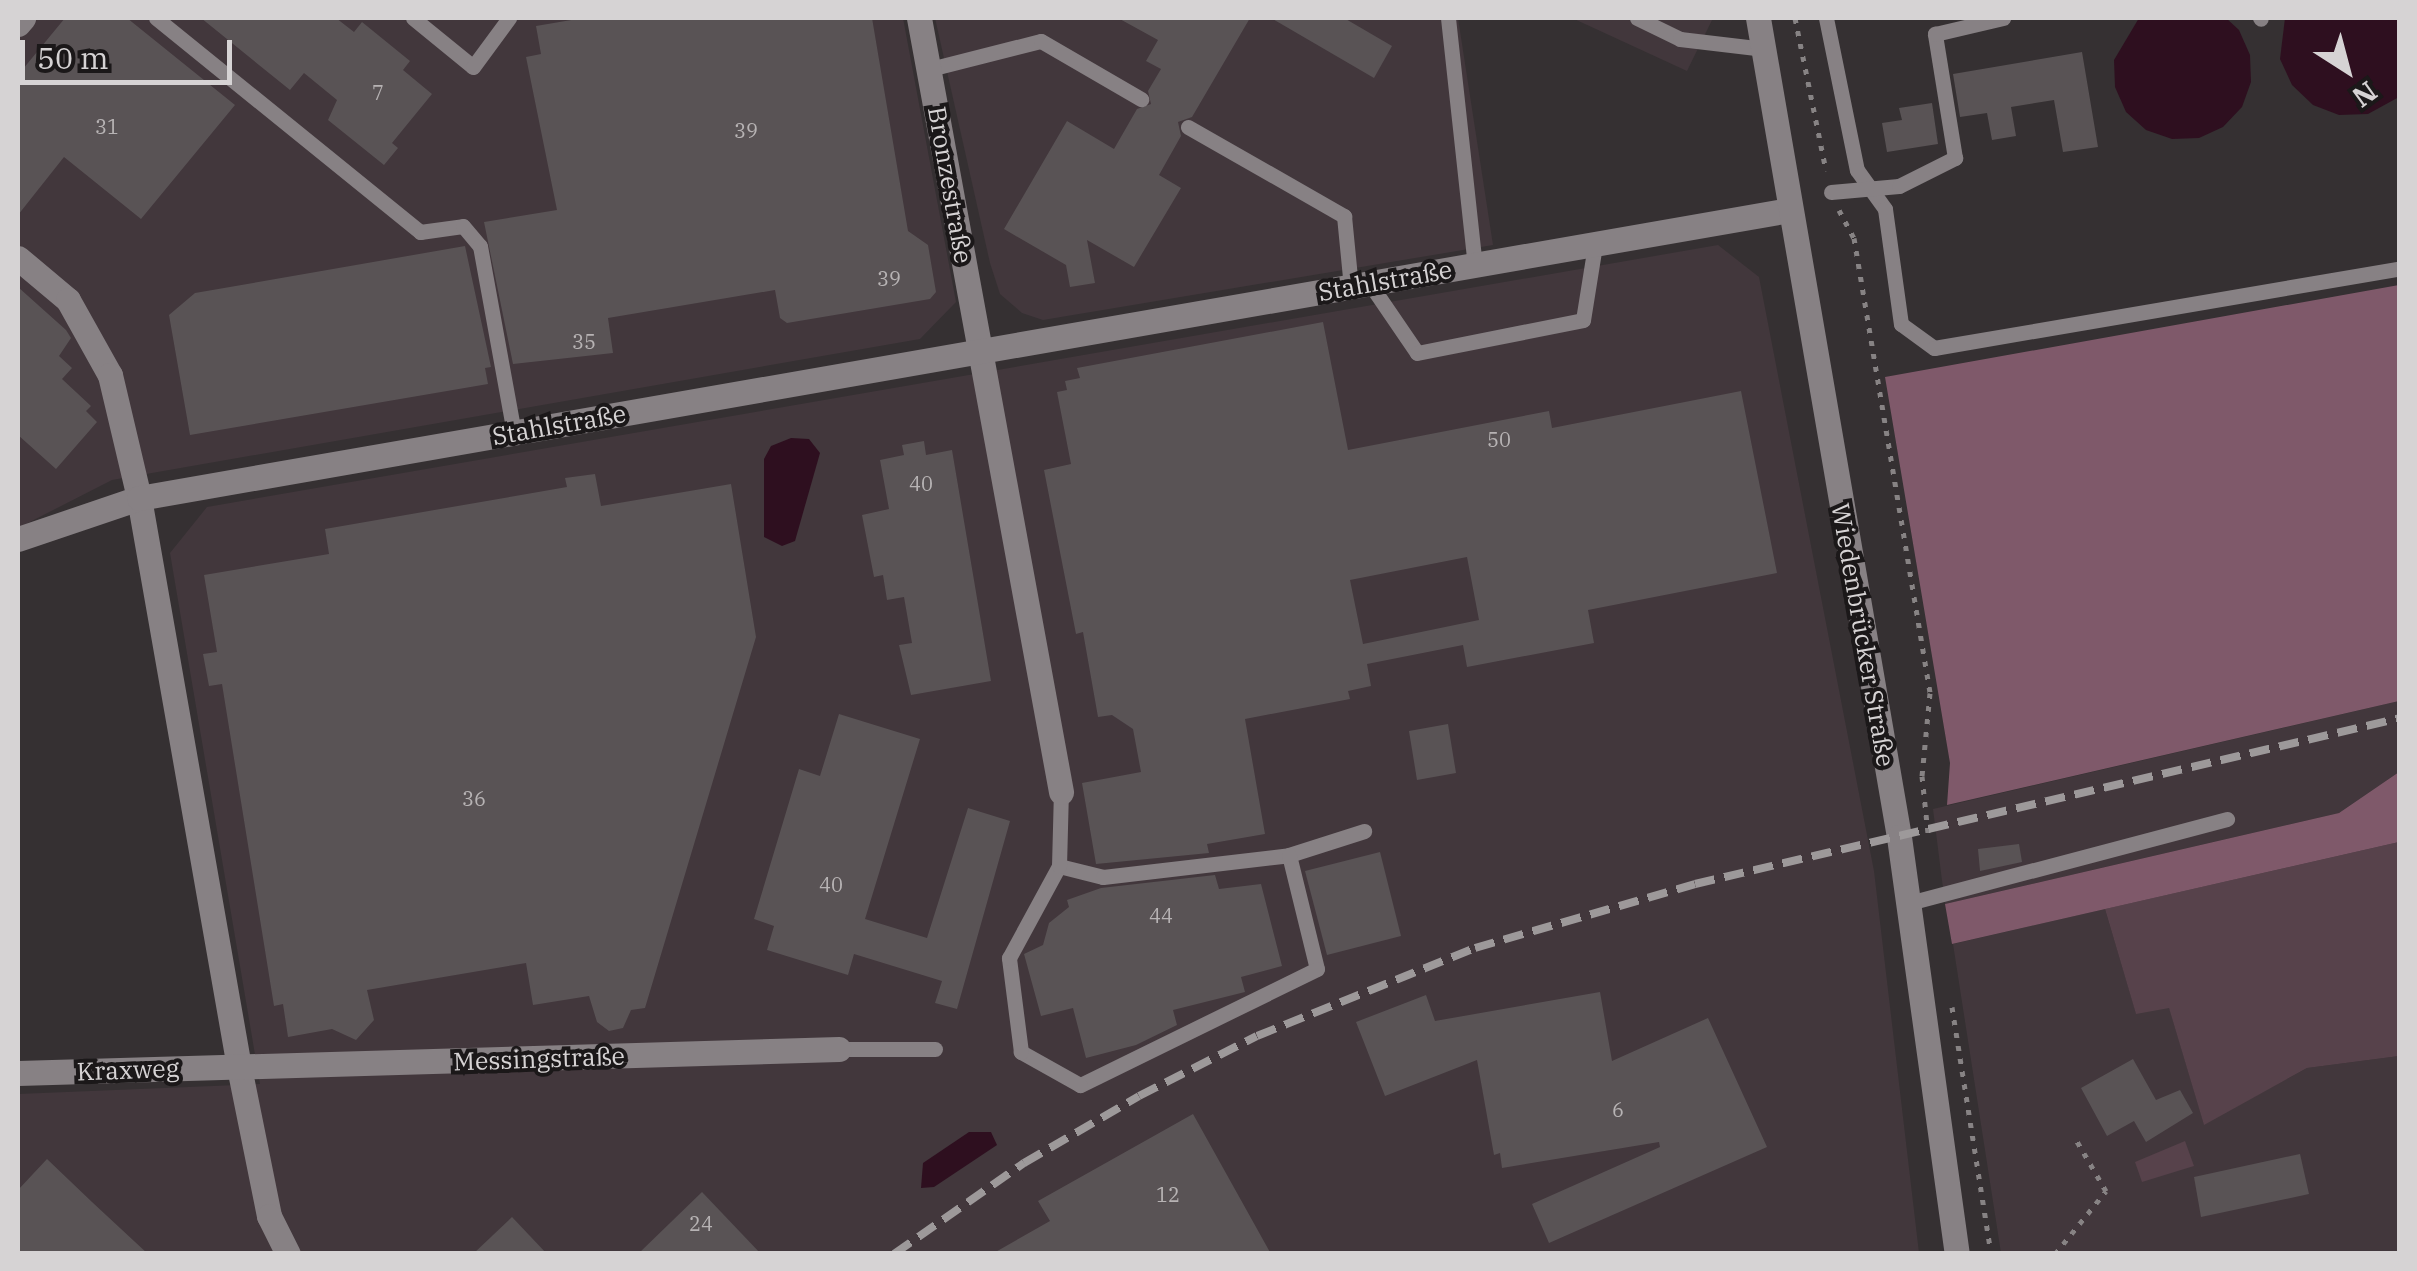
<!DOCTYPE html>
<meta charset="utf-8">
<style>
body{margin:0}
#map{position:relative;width:2417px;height:1271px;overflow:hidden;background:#353032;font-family:"IBM Plex Serif",serif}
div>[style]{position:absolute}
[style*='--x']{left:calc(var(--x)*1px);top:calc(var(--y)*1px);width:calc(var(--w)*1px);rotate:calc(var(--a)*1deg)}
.built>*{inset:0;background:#42373c}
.green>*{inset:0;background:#57424b}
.forest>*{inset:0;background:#7f596a}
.water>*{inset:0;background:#2e0f1f}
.building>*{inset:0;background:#595355}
.path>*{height:5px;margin-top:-2.5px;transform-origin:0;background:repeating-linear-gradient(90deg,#878384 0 5px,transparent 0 13px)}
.lane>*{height:15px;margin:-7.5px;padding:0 7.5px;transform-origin:7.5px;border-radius:7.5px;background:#878184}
.street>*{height:25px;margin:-12.5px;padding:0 12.5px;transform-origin:12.5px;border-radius:12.5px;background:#878184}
.secondary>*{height:25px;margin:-12.5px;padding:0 12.5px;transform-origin:12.5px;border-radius:12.5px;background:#878184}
.rail>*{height:8px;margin-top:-4px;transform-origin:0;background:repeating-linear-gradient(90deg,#9d999a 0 20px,transparent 0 30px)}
span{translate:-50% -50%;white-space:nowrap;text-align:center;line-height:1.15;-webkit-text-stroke:8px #1b1819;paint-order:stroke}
.number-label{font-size:20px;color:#b7b3b4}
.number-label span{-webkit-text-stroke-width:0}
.street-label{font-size:25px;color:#d6d3d4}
.frame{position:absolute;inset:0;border:20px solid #d6d3d4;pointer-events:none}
.north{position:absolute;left:2297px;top:20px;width:100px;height:100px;-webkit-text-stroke:8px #1b1819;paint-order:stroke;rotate:144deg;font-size:28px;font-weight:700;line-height:40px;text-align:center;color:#d6d3d4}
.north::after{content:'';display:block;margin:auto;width:35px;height:45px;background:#d6d3d4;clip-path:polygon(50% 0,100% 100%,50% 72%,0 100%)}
.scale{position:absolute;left:20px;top:40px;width:212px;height:45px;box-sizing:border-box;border:5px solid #d6d3d4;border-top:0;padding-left:12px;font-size:30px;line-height:35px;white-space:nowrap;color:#d6d3d4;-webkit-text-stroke:8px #1b1819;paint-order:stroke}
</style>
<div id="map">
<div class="built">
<div style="clip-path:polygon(18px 18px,903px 18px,956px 302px,920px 339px,112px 480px,18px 528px)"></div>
<div style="clip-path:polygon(935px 18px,1458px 18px,1493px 245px,1043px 320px,1022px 313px,1000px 294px,990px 263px)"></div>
<div style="clip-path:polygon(1572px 18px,1713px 18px,1687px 71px)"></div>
<div style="clip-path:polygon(1718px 245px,1759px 277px,1874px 871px,1919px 1253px,18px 1253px,18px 1094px,260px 1084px,170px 553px,207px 507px)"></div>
<div style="clip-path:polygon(2399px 701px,2399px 772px,2339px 813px,1945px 904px,1933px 809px)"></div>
<div style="clip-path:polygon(2105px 909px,2136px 1013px,2169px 1007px,2204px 1124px,2307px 1068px,2399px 1056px,2399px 1253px,2001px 1253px,1953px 944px)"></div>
</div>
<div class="green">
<div style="clip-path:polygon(2399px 842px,2399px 1056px,2307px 1068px,2204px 1125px,2169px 1008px,2136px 1014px,2105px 909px)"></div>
<div style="clip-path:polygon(2185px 1141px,2194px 1166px,2142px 1182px,2135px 1162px)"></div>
</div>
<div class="forest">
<div style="clip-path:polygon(2399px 285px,2399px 701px,1947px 805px,1950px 763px,1885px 377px)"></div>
<div style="clip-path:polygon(2399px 772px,2399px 842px,1952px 944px,1945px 904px,2339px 813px)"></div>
</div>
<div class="water">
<div style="clip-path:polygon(2139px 18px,2226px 18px,2239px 30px,2250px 55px,2251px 82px,2242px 107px,2223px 127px,2199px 138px,2172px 139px,2146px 130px,2126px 112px,2115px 87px,2114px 60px)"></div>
<div style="clip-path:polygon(2285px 18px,2399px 18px,2399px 97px,2368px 114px,2339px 115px,2313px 105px,2292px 85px,2280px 59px)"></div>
<div style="clip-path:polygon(791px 438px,809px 439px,820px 453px,795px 541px,782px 546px,764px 537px,764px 459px,771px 446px)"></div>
<div style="clip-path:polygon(969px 1132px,991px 1132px,997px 1145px,934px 1187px,921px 1188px,923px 1163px)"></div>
</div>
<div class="building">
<div style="clip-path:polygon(65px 18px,127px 18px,235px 105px,141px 219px,64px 157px,18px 215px,18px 75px)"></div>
<div style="clip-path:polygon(201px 18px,336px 18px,354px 32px,362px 22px,410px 61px,403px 70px,432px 94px,392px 143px,398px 148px,384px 165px,328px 120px,337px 100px,304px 73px,290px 90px)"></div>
<div style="clip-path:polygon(583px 18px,872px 18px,908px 231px,928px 245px,936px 292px,930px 299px,787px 323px,780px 318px,775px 290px,608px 318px,613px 353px,513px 364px,484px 222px,557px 210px,526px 57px,541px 54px,536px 26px)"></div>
<div style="clip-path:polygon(1118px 18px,1250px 18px,1192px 117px,1178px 122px,1181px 136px,1159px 175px,1181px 188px,1134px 267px,1087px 240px,1095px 283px,1070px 287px,1066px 265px,1004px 229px,1067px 121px,1114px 149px,1137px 109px,1151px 104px,1148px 91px,1161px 69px,1146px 61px,1158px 40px)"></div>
<div style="clip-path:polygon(1271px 18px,1344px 18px,1392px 46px,1374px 78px)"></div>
<div style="clip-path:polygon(2082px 52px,2098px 147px,2063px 152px,2054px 100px,2011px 107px,2016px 136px,1992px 140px,1987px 113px,1960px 117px,1953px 74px)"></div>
<div style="clip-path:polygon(1932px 103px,1938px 144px,1887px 152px,1882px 123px,1902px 120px,1899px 108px)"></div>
<div style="clip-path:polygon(465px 246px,491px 367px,485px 368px,488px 384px,190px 435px,169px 315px,195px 293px)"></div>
<div style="clip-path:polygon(18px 287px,66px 330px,71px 338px,59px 356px,72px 368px,62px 379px,91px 406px,86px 411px,97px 422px,56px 469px,18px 435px)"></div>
<div style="clip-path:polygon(evenodd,1323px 322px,1348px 450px,1549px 411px,1552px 428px,1741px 391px,1777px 573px,1588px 610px,1594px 643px,1467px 667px,1463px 645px,1367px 664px,1371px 686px,1348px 691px,1350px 699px,1245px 719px,1265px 834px,1207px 844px,1209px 853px,1096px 864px,1082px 783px,1141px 772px,1133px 729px,1112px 715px,1098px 717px,1083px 632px,1076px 634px,1044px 470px,1071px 464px,1057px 392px,1067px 390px,1065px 381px,1080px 378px,1077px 368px,1323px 322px,1467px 557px,1479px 620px,1363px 644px,1350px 580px,1467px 557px)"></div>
<div style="clip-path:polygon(924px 441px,926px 455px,952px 450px,991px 681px,911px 695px,899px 645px,912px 643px,904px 597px,887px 600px,883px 575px,874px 577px,862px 515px,889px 509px,880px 460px,904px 455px,902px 445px)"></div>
<div style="clip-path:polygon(595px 474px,601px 506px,731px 484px,756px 637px,645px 1008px,631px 1010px,623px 1028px,609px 1031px,597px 1022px,589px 996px,533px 1005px,526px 963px,367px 990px,374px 1020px,356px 1040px,332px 1029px,288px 1037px,283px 1004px,274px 1006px,222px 684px,209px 686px,203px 654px,217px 652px,204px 575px,329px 554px,325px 529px,567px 487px,565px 478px)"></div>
<div style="clip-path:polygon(839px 714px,920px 739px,865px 919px,927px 938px,968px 808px,1010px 821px,957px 1009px,935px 1003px,942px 981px,854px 954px,848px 975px,767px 950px,774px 926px,754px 919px,799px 769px,820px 776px)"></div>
<div style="clip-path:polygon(1448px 724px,1456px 773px,1417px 780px,1409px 731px)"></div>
<div style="clip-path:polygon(2019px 844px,2022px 862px,1980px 871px,1978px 849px)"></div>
<div style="clip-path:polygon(1380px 852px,1401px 936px,1327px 955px,1305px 871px)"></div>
<div style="clip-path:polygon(1215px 875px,1219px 889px,1261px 884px,1282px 966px,1241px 977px,1245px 992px,1173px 1010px,1177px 1025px,1136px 1045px,1086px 1058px,1073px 1008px,1041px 1016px,1024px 954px,1043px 945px,1049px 923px,1069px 907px,1067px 900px,1101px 888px)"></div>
<div style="clip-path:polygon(1600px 992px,1612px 1061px,1708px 1018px,1767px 1147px,1549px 1243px,1532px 1204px,1660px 1147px,1659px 1142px,1502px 1168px,1500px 1153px,1494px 1155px,1477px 1060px,1385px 1096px,1356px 1022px,1426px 995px,1435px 1021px)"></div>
<div style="clip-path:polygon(2133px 1059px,2156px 1100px,2180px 1090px,2193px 1113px,2146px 1142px,2134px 1121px,2107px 1136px,2081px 1088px)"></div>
<div style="clip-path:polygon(1193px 1114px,1271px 1254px,992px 1254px,1050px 1221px,1038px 1201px)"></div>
<div style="clip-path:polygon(2300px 1154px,2309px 1194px,2201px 1217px,2194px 1177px)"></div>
<div style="clip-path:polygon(47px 1159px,92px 1202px,148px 1254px,18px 1254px,18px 1190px)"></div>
<div style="clip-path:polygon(702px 1192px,761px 1254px,638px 1254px)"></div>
<div style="clip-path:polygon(512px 1217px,547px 1254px,473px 1254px)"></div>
</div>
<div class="path">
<div style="--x:1795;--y:18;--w:156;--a:78.5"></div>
<div style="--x:1839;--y:210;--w:32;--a:62"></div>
<div style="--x:1854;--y:238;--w:461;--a:80.5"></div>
<div style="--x:1930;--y:693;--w:83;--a:95.5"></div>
<div style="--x:1922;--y:776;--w:57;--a:84"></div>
<div style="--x:1952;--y:1007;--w:250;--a:81"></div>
<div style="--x:2055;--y:1254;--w:81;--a:-51"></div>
<div style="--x:2106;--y:1191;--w:64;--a:-120.2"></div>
</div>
<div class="lane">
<div style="--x:156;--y:18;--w:340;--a:39"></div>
<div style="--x:420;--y:232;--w:43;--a:-7.9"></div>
<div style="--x:463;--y:226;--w:26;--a:50"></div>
<div style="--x:480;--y:246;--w:190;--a:79.7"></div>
<div style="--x:413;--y:18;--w:77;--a:39.2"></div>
<div style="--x:473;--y:67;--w:61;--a:-53.7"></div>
<div style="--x:1448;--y:18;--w:248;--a:83.8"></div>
<div style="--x:1637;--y:18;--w:48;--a:26"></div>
<div style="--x:1680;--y:39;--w:85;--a:6.8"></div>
<div style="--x:1826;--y:18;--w:155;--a:78.5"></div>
<div style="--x:1857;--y:170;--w:48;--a:54.3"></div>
<div style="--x:1885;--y:209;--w:116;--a:82.1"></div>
<div style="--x:1901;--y:324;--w:41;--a:36"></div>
<div style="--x:1934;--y:348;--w:473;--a:-9.7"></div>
<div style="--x:2260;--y:18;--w:1;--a:45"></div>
<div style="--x:930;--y:69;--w:114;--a:-14.2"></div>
<div style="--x:1041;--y:41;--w:116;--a:30.1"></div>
<div style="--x:1188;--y:127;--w:180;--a:29.7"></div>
<div style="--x:1344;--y:216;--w:71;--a:84.4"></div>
<div style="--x:1831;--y:192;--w:68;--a:-5"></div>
<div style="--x:1899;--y:186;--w:63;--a:-26.6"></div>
<div style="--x:1955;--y:158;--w:126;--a:-99.2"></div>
<div style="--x:1935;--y:34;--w:70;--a:-13.2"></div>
<div style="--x:1370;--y:284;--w:83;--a:55.7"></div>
<div style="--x:1417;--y:353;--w:169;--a:-11.2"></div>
<div style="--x:1583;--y:320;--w:76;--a:-80.9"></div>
<div style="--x:1289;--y:855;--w:79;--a:-17.7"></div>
<div style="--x:1059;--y:866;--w:45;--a:14"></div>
<div style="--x:1103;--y:877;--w:187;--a:-6.7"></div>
<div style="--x:1289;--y:855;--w:117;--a:76.2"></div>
<div style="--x:1317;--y:969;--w:264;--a:153.9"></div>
<div style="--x:1080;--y:1085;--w:68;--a:-150.8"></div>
<div style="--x:1021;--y:1052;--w:95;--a:-97.3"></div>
<div style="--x:1009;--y:958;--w:105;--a:-61.5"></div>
<div style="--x:1059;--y:866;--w:74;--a:-88.5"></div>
<div style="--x:1909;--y:903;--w:329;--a:-14.8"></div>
<div style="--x:839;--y:1049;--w:96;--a:0"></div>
</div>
<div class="street">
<div style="--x:919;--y:18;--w:787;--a:79.6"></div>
<div style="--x:18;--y:24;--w:8;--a:-50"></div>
<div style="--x:18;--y:258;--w:65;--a:40"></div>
<div style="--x:68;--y:300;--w:86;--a:60.8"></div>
<div style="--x:110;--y:375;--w:126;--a:76.7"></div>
<div style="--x:139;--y:498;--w:578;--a:80.03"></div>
<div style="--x:239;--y:1067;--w:152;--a:78.6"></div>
<div style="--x:269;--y:1216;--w:42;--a:63.4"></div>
<div style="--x:18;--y:539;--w:128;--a:-18.7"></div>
<div style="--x:139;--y:498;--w:1676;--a:-9.9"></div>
<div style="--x:18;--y:1073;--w:821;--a:-1.67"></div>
</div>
<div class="secondary">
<div style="--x:1758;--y:18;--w:831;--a:80.23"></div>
<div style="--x:1899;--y:837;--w:421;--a:82.1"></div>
</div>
<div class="rail">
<div style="--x:894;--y:1254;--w:159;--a:-35"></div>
<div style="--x:1024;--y:1163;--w:133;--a:-30.2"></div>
<div style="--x:1139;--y:1096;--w:132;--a:-27"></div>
<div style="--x:1257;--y:1036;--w:235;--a:-22"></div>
<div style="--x:1475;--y:948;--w:229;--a:-16.2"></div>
<div style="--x:1695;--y:884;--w:724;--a:-13.25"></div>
</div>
<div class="number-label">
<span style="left:378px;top:92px">7</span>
<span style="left:107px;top:126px">31</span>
<span style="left:746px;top:130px">39</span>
<span style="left:889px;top:278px">39</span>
<span style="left:584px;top:341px">35</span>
<span style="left:1499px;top:439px">50</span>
<span style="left:921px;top:483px">40</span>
<span style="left:474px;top:798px">36</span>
<span style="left:831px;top:884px">40</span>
<span style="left:1161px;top:915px">44</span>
<span style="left:1618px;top:1109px">6</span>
<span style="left:1168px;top:1194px">12</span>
<span style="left:701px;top:1223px">24</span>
</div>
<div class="street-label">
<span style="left:950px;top:185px;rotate:80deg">Bronzestraße</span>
<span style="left:1385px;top:281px;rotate:-10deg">Stahlstraße</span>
<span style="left:559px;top:425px;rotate:-10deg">Stahlstraße</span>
<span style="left:1863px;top:635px;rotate:80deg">Wiedenbrücker Straße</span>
<span style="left:539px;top:1059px;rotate:-2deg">Messingstraße</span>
<span style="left:128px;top:1070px;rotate:-2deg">Kraxweg</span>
</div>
<div class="frame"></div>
<div class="north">N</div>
<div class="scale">50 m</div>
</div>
